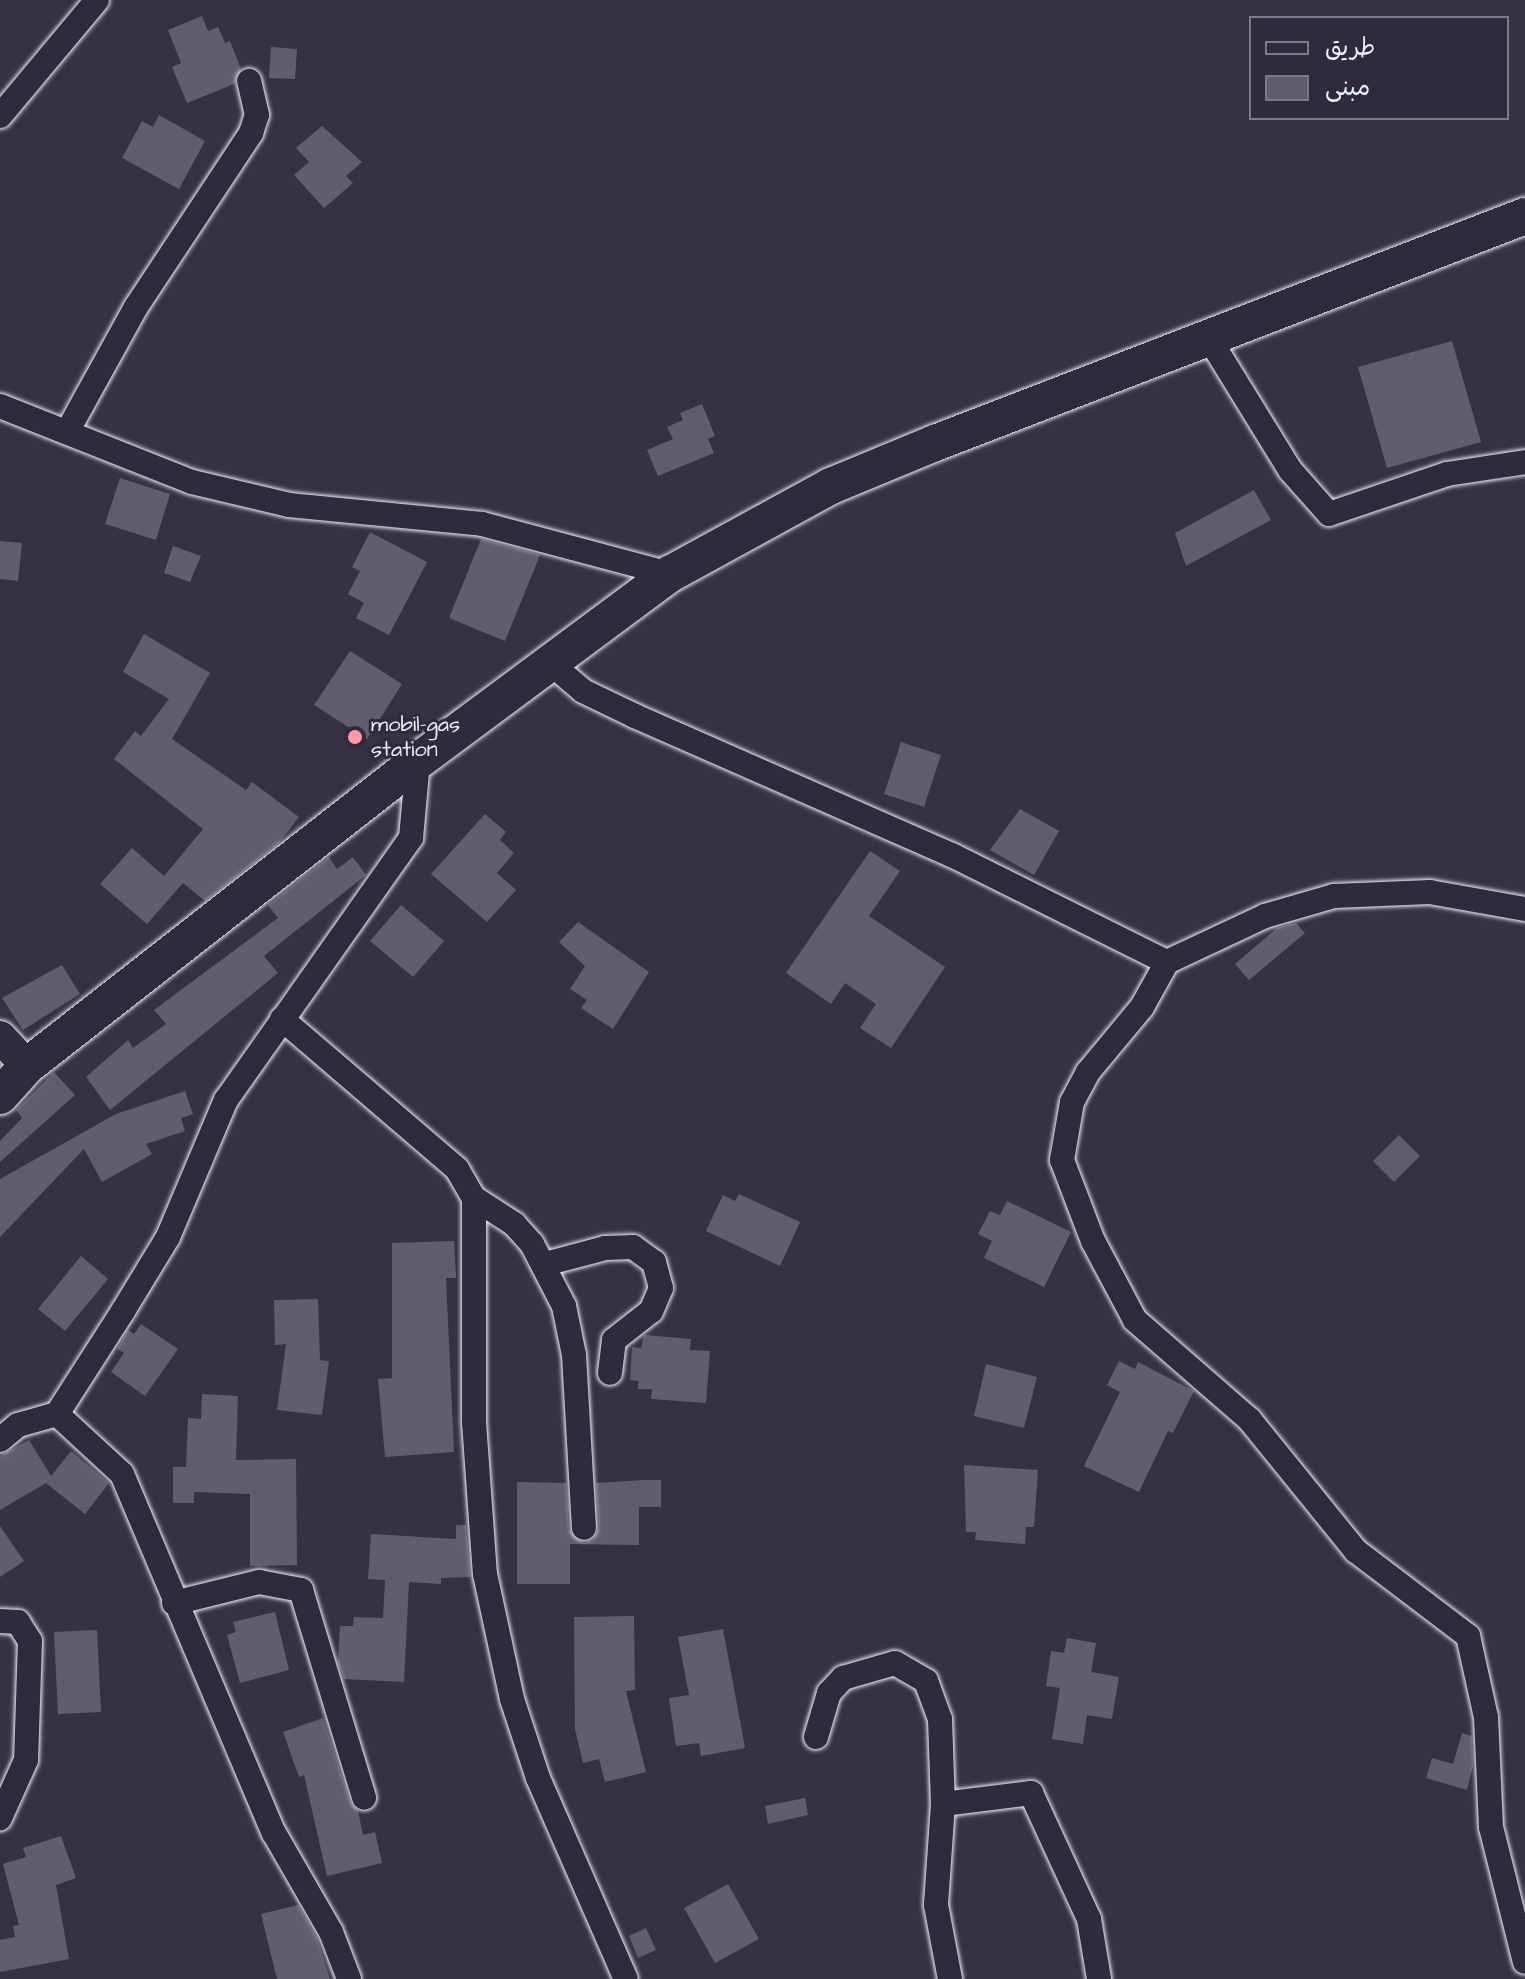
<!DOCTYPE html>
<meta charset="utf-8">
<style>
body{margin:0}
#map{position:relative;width:1525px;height:1979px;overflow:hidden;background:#363244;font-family:"Architects Daughter","Playpen Sans Arabic",sans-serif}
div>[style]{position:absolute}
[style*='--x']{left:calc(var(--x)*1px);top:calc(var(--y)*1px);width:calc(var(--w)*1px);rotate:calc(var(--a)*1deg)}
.building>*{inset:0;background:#605e6e}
.roads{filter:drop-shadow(0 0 2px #e8f1f8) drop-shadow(0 0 2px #e8f1f8)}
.minor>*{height:24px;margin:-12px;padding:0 12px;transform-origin:12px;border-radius:12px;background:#2f2a3d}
.tertiary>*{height:32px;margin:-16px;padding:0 16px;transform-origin:16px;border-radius:16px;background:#2f2a3d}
.secondary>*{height:36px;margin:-18px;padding:0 18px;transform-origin:18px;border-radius:18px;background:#2f2a3d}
.dots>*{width:22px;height:22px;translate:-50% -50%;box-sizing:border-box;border:4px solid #2f2a3d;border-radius:50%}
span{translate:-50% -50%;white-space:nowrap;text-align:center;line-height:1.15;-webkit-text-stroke:6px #2f2a3d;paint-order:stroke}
.poi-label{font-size:22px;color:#e8f1f8}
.left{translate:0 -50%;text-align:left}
.legend{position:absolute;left:1249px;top:16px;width:260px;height:104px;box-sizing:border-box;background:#2f2a3d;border:2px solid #797a88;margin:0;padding:10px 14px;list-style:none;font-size:24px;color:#e8f1f8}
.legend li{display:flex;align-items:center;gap:16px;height:40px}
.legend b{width:40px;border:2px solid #797a88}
</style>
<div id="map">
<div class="building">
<div style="clip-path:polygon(202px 16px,208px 31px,218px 27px,225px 43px,230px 41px,241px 69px,234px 84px,187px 103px,172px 67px,181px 63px,168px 30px)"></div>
<div style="clip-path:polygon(271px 47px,297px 49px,295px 79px,269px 78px)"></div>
<div style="clip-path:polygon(159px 115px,205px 141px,179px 189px,122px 158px,142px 121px,153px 127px)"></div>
<div style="clip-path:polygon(322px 126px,362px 162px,346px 176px,353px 183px,324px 208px,294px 175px,309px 162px,296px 148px)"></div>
<div style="clip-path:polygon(1452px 341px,1481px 442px,1387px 468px,1358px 367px)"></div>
<div style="clip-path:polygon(702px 404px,715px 436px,708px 439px,714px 453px,658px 476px,647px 450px,673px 439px,667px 427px,683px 420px,680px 413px)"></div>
<div style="clip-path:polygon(120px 478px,170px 494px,156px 540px,105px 524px)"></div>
<div style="clip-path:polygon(1254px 490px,1271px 520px,1186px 566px,1175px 533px)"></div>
<div style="clip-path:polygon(370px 532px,427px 562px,389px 635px,356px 618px,364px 603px,348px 594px,360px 571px,352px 567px)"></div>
<div style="clip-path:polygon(481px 539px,540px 555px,505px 641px,449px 618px)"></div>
<div style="clip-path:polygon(0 541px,22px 543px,18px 581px,0 579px)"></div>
<div style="clip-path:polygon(173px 546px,201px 556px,190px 582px,164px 573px)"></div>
<div style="clip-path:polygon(144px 634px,210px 673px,172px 739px,246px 790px,252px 782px,299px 817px,279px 843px,205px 901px,183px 883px,147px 924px,100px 884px,132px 848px,164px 876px,203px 829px,114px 759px,135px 731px,141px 736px,169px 699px,123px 672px)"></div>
<div style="clip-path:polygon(350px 651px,402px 684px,367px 739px,314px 705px)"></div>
<div style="clip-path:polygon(901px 742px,941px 755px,924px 807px,884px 794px)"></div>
<div style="clip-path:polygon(1020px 809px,1059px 831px,1034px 875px,990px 850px)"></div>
<div style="clip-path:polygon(485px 814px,506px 832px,500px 840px,514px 853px,497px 873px,516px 890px,487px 922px,431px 874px)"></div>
<div style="clip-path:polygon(870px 851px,900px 871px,869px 916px,945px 967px,891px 1048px,860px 1028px,876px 1004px,845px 983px,831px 1004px,786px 973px)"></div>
<div style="clip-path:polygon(329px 857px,337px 869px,353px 857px,366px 875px,264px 956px,278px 973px,110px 1110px,86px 1077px,128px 1040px,133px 1048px,166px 1024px,154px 1010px,278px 918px,268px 905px)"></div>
<div style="clip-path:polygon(401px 905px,444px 941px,413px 977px,370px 941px)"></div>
<div style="clip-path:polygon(578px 922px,649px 972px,613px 1029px,581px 1008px,587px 1000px,570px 989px,585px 966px,559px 942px)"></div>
<div style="clip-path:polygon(1296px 923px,1305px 933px,1249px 980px,1235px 964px,1277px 928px)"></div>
<div style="clip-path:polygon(62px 965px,80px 994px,23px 1030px,2px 998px)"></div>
<div style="clip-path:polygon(54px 1072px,75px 1095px,0 1162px,0 1141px,22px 1118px,16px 1110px)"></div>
<div style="clip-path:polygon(185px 1091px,193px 1114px,181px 1118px,185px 1131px,146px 1144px,152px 1154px,102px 1182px,84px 1149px,0 1237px,0 1179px,116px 1114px)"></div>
<div style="clip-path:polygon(1399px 1135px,1420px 1156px,1394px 1182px,1373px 1161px)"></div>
<div style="clip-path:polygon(739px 1194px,800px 1222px,780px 1266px,706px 1231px,723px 1195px,735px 1201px)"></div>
<div style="clip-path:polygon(1007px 1201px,1071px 1232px,1044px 1287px,984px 1258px,992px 1241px,978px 1234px,990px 1211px,1000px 1215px)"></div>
<div style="clip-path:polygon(454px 1241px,456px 1278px,446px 1278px,454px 1452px,385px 1457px,378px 1379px,392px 1378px,392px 1243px)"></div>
<div style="clip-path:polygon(81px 1256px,108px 1279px,65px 1331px,38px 1309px)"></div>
<div style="clip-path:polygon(318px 1299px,320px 1360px,329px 1361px,322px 1415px,277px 1410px,286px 1344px,275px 1345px,274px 1300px)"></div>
<div style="clip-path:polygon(141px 1324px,178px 1349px,145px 1396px,111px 1372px,124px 1353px,117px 1349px,128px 1330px,134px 1334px)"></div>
<div style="clip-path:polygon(644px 1335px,691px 1339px,690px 1350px,710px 1351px,706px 1403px,651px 1399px,652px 1389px,638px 1389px,639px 1381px,630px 1380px,632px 1347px,641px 1348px)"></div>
<div style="clip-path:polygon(1119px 1361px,1135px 1369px,1138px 1362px,1194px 1391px,1173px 1433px,1168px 1431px,1139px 1492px,1084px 1466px,1120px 1392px,1107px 1385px)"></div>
<div style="clip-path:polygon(986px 1364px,1037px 1377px,1024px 1428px,974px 1416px)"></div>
<div style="clip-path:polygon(202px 1394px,238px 1396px,236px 1460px,296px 1459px,297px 1565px,250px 1566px,250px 1494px,194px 1492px,194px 1503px,173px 1503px,173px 1467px,186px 1467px,188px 1418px,201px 1419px)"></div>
<div style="clip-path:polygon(29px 1440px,51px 1476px,71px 1451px,109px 1483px,85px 1514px,46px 1483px,0 1510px,0 1456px)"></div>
<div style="clip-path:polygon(964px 1465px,1038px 1470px,1034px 1527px,1026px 1527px,1025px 1544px,975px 1540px,976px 1532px,966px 1532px)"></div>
<div style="clip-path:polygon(643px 1480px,661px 1480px,661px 1507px,639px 1507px,639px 1545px,570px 1544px,570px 1584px,517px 1584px,517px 1482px,566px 1483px,569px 1530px,584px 1543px,593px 1540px,599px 1528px,596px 1483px)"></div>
<div style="clip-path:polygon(456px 1525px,466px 1525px,470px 1577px,441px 1578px,441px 1584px,409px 1582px,404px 1682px,344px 1679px,338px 1662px,340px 1626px,353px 1626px,354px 1617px,383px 1618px,385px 1580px,368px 1579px,371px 1534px,456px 1539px)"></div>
<div style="clip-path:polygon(0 1526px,24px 1561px,0 1577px)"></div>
<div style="clip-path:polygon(275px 1612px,289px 1670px,240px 1683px,227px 1635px,236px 1632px,233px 1622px)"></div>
<div style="clip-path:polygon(634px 1616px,635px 1690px,626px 1691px,646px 1772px,605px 1782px,599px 1759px,583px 1763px,575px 1729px,574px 1617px)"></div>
<div style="clip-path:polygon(723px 1629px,745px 1748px,701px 1756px,699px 1743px,676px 1746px,669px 1698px,689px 1695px,678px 1637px)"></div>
<div style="clip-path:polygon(97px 1630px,101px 1712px,58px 1714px,54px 1632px)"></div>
<div style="clip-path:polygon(1067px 1638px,1096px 1643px,1091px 1672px,1119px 1677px,1112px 1719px,1087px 1715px,1083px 1744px,1052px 1739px,1060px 1688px,1046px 1686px,1051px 1651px,1064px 1653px)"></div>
<div style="clip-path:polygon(323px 1718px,350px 1802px,358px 1811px,363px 1835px,375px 1832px,382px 1863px,327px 1876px,304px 1775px,299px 1777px,283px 1732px)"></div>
<div style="clip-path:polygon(1462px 1733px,1472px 1736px,1473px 1766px,1467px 1790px,1426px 1778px,1432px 1758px,1453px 1764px)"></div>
<div style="clip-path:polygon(805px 1798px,808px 1815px,768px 1824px,765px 1806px)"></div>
<div style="clip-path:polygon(61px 1836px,76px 1878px,56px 1885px,69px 1959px,0 1972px,0 1940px,15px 1937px,13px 1926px,19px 1925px,3px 1864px,26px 1857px,23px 1848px)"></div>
<div style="clip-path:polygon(728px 1884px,759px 1939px,715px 1963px,684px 1908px)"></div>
<div style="clip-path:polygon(298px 1905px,317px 1938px,330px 1979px,277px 1979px,261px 1914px)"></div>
<div style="clip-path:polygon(646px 1928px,656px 1950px,638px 1958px,629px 1936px)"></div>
</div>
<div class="roads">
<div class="minor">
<div style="--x:0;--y:116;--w:151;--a:-50.1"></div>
<div style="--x:1207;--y:335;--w:158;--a:58.4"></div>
<div style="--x:1290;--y:470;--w:59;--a:48.4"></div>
<div style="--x:1329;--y:514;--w:125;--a:-18.7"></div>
<div style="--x:1447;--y:474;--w:79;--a:-8.7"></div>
<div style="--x:0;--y:406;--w:206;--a:21.6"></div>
<div style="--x:192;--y:482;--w:100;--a:13.3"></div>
<div style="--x:289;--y:505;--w:194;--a:5.6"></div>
<div style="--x:482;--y:524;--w:195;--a:14.9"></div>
<div style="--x:67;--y:432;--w:143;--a:-61.1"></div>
<div style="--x:136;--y:307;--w:209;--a:-56.5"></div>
<div style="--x:251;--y:133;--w:19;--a:-72"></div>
<div style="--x:257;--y:115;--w:35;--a:-103"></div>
<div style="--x:548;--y:661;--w:46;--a:40.6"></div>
<div style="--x:583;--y:691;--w:58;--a:25.7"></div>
<div style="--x:635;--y:716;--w:346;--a:23.7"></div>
<div style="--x:952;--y:855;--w:240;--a:26.5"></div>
<div style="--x:1525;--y:909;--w:97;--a:-169.9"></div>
<div style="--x:1430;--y:892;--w:96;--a:177.6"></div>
<div style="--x:1334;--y:896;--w:72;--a:163.8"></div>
<div style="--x:1265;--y:916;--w:108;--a:154.9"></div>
<div style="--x:1167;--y:962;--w:51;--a:119.1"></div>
<div style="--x:1142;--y:1007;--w:85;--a:129.7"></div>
<div style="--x:1088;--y:1072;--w:34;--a:118"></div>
<div style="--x:1072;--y:1102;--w:59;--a:99.8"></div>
<div style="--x:1062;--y:1160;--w:87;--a:69.1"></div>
<div style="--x:1093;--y:1241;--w:89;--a:62"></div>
<div style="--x:1135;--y:1320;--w:151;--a:41"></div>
<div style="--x:1249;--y:1419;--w:170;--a:51"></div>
<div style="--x:1356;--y:1551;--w:141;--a:37.2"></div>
<div style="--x:1468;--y:1636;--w:83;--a:77.5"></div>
<div style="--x:1486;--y:1717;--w:110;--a:87.4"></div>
<div style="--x:1491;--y:1827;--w:139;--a:75.9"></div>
<div style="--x:282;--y:1019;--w:230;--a:40.6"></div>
<div style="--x:457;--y:1169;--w:34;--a:60"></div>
<div style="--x:474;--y:1198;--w:224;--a:90"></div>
<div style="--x:474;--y:1422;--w:152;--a:85.9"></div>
<div style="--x:485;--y:1574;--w:128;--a:77.8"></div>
<div style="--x:512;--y:1699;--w:83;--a:71.8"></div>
<div style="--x:538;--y:1778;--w:219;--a:66.4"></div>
<div style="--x:474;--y:1198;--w:48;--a:33"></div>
<div style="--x:514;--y:1224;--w:27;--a:48"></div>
<div style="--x:532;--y:1244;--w:70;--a:62.7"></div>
<div style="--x:564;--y:1306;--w:50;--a:78.5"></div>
<div style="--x:574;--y:1355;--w:173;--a:86.7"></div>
<div style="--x:545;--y:1264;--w:62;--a:-14.9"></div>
<div style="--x:605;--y:1248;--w:28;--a:-2"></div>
<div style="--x:633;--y:1247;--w:26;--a:36"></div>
<div style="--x:654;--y:1262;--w:27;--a:75"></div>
<div style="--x:661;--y:1288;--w:25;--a:113"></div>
<div style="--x:651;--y:1311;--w:47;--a:141.9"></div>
<div style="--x:614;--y:1340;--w:33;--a:97"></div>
<div style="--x:57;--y:1414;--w:88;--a:42.7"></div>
<div style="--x:122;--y:1474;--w:390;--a:67.1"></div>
<div style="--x:274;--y:1833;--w:114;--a:60.1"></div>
<div style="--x:331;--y:1932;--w:50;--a:69"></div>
<div style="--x:0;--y:1440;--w:23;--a:-40"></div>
<div style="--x:18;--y:1425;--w:41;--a:-15.8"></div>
<div style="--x:57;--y:1414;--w:122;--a:-57.3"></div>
<div style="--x:123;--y:1311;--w:87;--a:-58.7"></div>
<div style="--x:168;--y:1237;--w:149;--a:-67.1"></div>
<div style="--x:226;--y:1100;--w:321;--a:-54.8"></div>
<div style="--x:411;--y:838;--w:77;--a:-84.8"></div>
<div style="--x:174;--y:1603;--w:88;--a:-13.9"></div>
<div style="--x:259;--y:1582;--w:43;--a:10.8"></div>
<div style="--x:301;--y:1590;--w:217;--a:73.1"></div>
<div style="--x:0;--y:1621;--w:18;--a:3"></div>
<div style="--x:18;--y:1622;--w:22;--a:58"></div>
<div style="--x:30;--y:1641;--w:119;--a:91.9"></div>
<div style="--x:26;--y:1760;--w:64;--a:114.1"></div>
<div style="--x:816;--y:1737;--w:46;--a:-73.5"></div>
<div style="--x:829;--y:1693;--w:21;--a:-47"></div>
<div style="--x:843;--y:1678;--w:54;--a:-16.1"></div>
<div style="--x:895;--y:1663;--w:36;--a:30"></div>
<div style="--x:926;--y:1681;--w:40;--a:69.8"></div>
<div style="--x:940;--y:1719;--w:85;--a:88"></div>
<div style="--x:943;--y:1804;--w:101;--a:94"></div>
<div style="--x:936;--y:1905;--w:75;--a:79.3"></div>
<div style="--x:943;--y:1804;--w:89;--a:-7.1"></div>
<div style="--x:1031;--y:1793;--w:139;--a:65.3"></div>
<div style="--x:1089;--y:1919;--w:61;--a:80.5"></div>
</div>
<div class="tertiary">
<div style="--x:0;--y:1037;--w:40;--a:47"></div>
</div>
<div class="secondary">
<div style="--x:0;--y:1096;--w:40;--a:-48"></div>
<div style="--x:27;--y:1066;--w:496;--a:-38"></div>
<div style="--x:418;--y:761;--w:314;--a:-36.6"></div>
<div style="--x:670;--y:574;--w:183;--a:-28.7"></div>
<div style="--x:831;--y:486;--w:113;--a:-22.5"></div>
<div style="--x:935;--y:443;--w:632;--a:-21.04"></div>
</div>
</div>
<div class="dots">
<div style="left:355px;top:737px;background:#ff9aa2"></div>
</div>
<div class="poi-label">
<span class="left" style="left:371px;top:737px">mobil-gas<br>station</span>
</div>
<ul class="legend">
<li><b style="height:10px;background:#2f2a3d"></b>طريق</li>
<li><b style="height:22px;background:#605e6e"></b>مبنى</li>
</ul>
</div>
